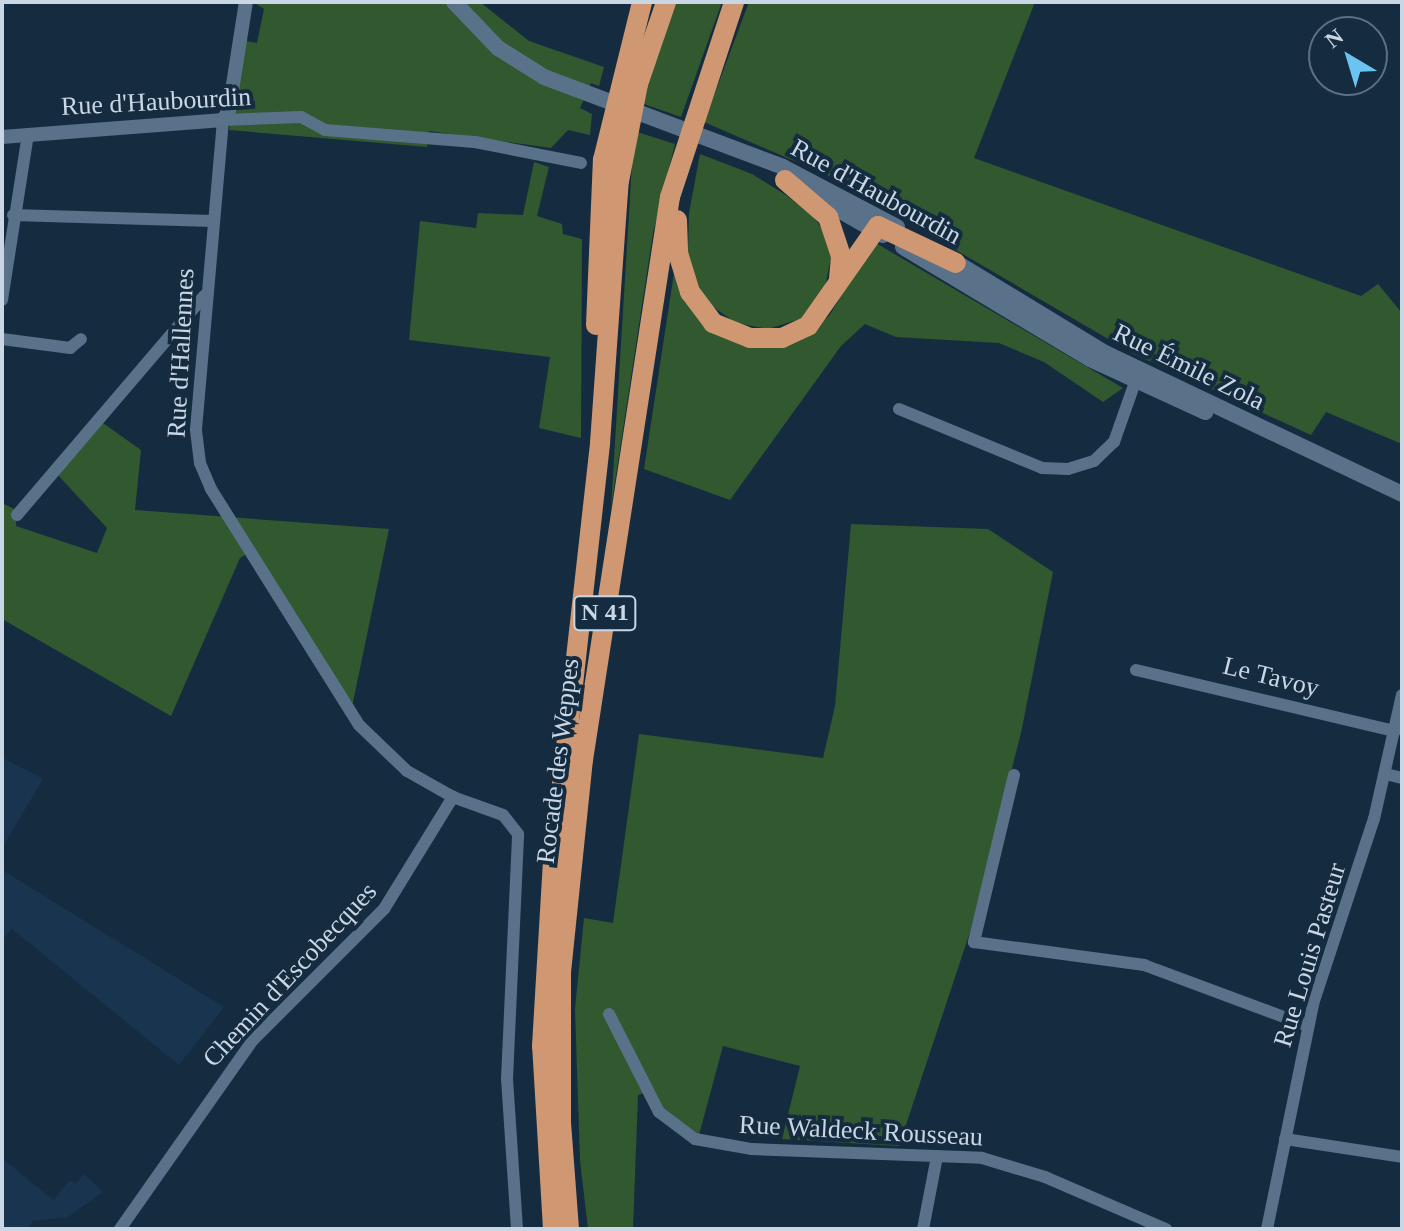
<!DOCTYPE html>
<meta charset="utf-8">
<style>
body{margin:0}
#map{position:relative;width:1404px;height:1231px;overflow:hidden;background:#152c40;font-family:Georgia,serif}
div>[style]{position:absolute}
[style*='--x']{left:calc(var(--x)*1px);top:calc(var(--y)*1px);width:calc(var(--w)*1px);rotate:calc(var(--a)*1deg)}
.built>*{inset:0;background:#18344e}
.green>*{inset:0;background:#31582f}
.minor>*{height:12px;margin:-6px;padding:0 6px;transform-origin:6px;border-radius:6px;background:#597189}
.tertiary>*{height:14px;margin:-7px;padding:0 7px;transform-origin:7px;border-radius:7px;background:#597189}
.secondary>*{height:16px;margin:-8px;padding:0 8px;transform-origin:8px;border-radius:8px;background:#597189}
.trunk>*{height:20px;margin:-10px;padding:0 10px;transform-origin:10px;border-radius:10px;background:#d09872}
span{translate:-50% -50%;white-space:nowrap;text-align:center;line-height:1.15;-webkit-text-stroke:8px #152c40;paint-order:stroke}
.shield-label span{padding:2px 6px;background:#152c40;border:2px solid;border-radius:6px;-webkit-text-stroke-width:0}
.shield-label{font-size:24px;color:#c9d7e4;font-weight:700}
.street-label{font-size:26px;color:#c9d7e4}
.frame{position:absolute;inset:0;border:4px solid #c9d7e4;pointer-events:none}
.north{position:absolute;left:1308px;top:16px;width:80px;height:80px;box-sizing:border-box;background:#152c40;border:2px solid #5d7082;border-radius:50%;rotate:322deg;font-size:22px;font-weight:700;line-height:32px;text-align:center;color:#c9d7e4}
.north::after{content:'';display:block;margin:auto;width:28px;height:36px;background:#6bc3f2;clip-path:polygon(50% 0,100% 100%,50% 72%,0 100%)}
</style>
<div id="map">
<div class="built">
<div style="clip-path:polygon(2px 757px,43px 779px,2px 848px)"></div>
<div style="clip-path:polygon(2px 870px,224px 1007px,179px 1065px,12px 929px,2px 940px)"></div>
<div style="clip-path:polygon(2px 1158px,53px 1200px,70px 1180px,76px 1184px,84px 1174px,103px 1192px,68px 1217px,33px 1221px,27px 1229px,2px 1229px)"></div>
</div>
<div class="green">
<div style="clip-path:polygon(253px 2px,480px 2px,529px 41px,604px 67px,599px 86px,591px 83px,580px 108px,592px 114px,590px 135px,568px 130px,551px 148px,429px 131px,427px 147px,229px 130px,245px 41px,257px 43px,264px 9px)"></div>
<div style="clip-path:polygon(675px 2px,722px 2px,681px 117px,641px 103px)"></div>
<div style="clip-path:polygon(749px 2px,1035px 2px,974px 158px,1361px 296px,1378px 284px,1402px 313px,1402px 444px,1326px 412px,1311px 435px,1134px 354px,829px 176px,704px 122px)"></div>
<div style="clip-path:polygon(634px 131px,675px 144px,653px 233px,611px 508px)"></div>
<div style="clip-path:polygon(700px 154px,752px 174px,786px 195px,814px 217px,833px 246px,823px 298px,800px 319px,768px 329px,736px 323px,709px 304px,696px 284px,688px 252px,689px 213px)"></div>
<div style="clip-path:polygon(534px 162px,549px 167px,537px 216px,562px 224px,563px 234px,582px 239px,581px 438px,539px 428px,550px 357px,409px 340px,420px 221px,476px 228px,478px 213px,523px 215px)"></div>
<div style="clip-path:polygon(874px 242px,1123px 388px,1103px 402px,1044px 362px,999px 343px,896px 337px,865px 324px,841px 346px,730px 500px,644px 469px,674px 273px,703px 324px,808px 334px,829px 316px)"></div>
<div style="clip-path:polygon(100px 421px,141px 450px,135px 510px,389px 529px,352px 707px,255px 549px,240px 558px,171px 716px,2px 619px,2px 503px,16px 510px,16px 526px,97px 553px,107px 528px,56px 473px)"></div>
<div style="clip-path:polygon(851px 524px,988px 529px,1053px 572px,1021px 733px,970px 932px,899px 1146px,782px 1139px,800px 1066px,723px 1046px,699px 1135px,661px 1107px,651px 1091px,638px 1095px,633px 1229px,588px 1229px,580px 1160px,575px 1009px,584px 918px,613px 923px,639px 734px,823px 758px,835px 706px)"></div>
</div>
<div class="minor">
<div style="--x:13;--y:215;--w:200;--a:1.7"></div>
<div style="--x:2;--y:300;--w:168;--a:-81.1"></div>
<div style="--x:2;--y:339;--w:69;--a:7.5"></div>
<div style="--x:70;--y:348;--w:14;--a:-39"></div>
<div style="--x:899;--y:409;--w:155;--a:22.4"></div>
<div style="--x:1042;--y:468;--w:26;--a:2"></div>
<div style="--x:1068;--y:469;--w:27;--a:-17"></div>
<div style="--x:1094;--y:461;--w:28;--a:-44"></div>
<div style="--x:1114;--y:442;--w:72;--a:-70.6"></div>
<div style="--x:17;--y:515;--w:288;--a:-49.5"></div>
<div style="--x:1136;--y:670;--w:266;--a:13.3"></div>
<div style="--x:1386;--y:774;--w:16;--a:14"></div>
<div style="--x:1014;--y:775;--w:172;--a:103.5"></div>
<div style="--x:974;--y:942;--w:172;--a:7.7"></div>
<div style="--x:1144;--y:965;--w:175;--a:20.4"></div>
<div style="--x:609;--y:1014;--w:110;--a:63"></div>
<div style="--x:659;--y:1112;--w:45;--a:36.9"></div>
<div style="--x:695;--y:1139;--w:58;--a:10"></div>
<div style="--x:752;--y:1149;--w:230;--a:2.2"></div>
<div style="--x:982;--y:1158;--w:66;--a:16.8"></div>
<div style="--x:1045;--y:1177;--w:132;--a:23.3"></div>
<div style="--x:1285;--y:1139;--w:118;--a:8.7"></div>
<div style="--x:120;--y:1229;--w:230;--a:-54.9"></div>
<div style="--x:252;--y:1041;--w:187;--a:-45"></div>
<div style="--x:384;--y:909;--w:132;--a:-58.4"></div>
<div style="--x:517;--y:1229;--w:150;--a:-93.8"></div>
<div style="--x:507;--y:1079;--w:245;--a:-87.4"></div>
<div style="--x:518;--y:834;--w:24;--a:-128"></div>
<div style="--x:503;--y:815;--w:53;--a:-160.2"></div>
<div style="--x:453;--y:797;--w:53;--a:-150.5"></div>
<div style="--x:407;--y:771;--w:66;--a:-136.2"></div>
<div style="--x:359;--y:725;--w:279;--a:-122.1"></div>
<div style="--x:211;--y:489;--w:28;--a:-113"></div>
<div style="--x:200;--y:463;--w:34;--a:-97"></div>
<div style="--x:196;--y:429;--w:310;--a:-85"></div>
<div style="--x:223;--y:120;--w:78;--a:-2.2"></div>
<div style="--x:301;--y:117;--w:27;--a:28"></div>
<div style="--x:325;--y:130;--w:150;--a:4.6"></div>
<div style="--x:475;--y:142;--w:108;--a:11.2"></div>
<div style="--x:923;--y:1229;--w:74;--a:-79.1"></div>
<div style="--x:1267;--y:1229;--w:233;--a:-78.4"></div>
<div style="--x:1314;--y:1001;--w:192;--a:-71.8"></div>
<div style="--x:1374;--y:819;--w:127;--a:-77.3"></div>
</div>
<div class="tertiary">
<div style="--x:2;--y:137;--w:222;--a:-4.4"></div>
<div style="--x:223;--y:120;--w:12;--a:-59"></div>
<div style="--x:229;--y:110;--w:109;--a:-81.1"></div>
</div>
<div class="secondary">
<div style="--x:454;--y:2;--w:64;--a:46.3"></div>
<div style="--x:498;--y:48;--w:54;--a:32.2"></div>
<div style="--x:544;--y:77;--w:255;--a:20.6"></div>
<div style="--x:783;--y:167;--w:129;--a:27.8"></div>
<div style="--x:809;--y:193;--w:85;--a:29.6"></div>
<div style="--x:903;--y:247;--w:218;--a:30.9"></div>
<div style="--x:1090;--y:359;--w:127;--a:24.7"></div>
<div style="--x:947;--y:257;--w:185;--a:31.3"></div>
<div style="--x:1105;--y:353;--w:329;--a:25.4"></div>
</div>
<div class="trunk">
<div style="--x:785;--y:180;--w:57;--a:40.7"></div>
<div style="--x:828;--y:217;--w:41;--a:71.6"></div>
<div style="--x:841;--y:256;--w:24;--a:95"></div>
<div style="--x:677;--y:220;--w:33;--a:88"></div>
<div style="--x:678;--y:253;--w:41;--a:72.9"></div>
<div style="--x:690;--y:292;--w:39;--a:53"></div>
<div style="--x:713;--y:323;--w:40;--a:22"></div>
<div style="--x:750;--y:338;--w:32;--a:0"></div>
<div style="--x:782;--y:338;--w:29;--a:-25"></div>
<div style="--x:808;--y:326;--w:122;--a:-55"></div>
<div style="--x:878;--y:226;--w:86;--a:25.4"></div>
<div style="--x:596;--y:325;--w:165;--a:-87.6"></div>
<div style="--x:603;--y:160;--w:163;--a:-76.1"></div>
<div style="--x:553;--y:1229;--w:183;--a:-93.4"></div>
<div style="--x:542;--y:1046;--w:183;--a:-86.6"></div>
<div style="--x:553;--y:863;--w:423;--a:-83.6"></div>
<div style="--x:600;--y:443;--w:263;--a:-85.9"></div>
<div style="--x:619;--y:181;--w:99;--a:-78.9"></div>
<div style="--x:638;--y:84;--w:87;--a:-71.1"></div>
<div style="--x:569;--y:1229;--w:107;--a:-94.3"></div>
<div style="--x:561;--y:1122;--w:150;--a:-90"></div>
<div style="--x:561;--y:972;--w:213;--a:-84.1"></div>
<div style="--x:583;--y:760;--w:570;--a:-81.22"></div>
<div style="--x:670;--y:197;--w:205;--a:-71.8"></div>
</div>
<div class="shield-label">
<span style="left:605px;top:613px">N 41</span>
</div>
<div class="street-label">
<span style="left:156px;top:102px;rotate:-3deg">Rue d'Haubourdin</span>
<span style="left:876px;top:192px;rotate:29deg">Rue d'Haubourdin</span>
<span style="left:181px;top:353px;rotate:-87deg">Rue d'Hallennes</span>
<span style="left:1189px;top:367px;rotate:26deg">Rue Émile Zola</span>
<span style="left:1271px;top:677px;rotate:14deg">Le Tavoy</span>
<span style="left:558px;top:761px;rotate:-83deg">Rocade des Weppes</span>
<span style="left:1310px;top:955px;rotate:-73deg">Rue Louis Pasteur</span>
<span style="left:290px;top:975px;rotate:-47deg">Chemin d'Escobecques</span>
<span style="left:861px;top:1131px;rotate:3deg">Rue Waldeck Rousseau</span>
</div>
<div class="frame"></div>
<div class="north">N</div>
</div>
